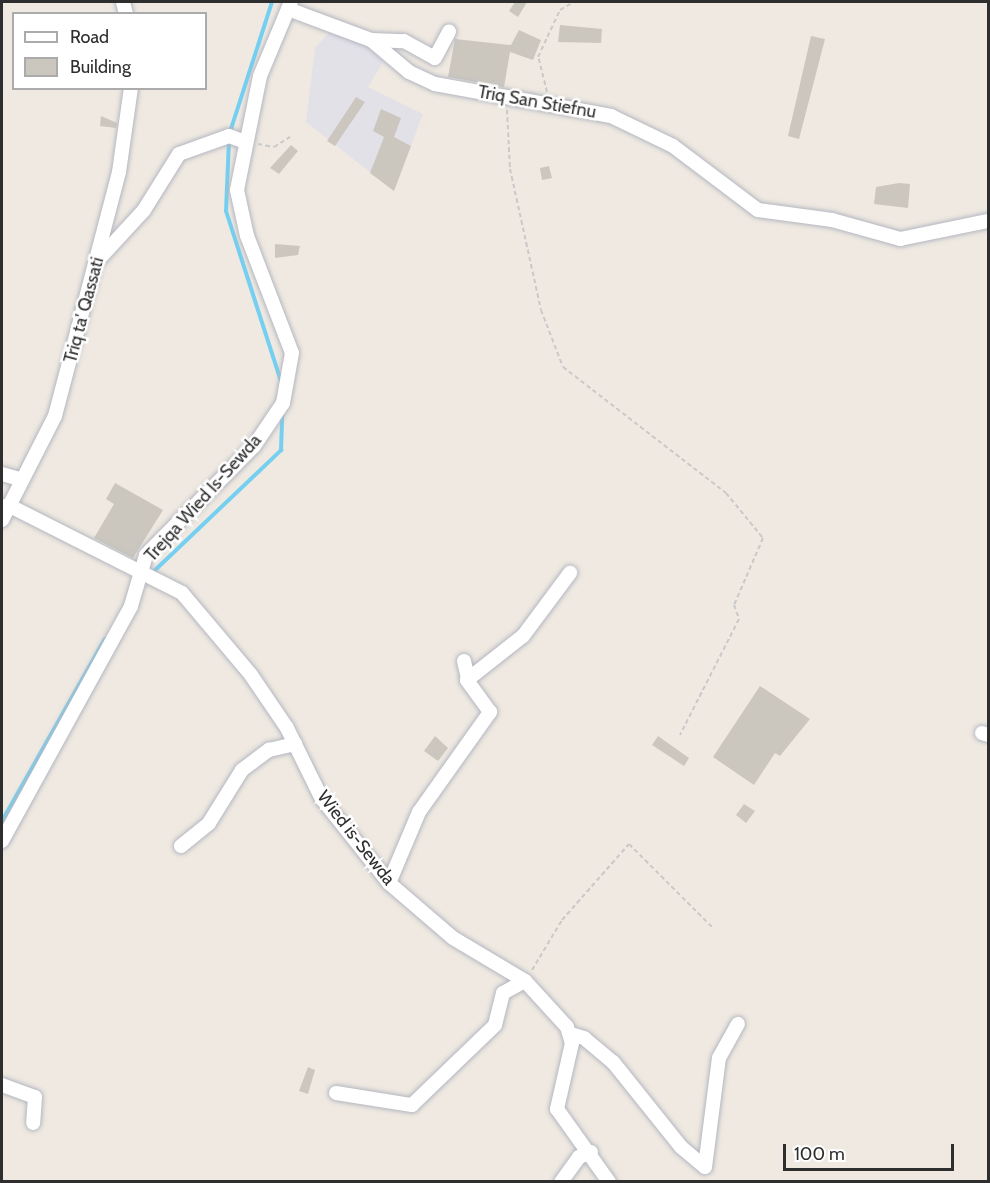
<!DOCTYPE html>
<style>
body{margin:0}
#map{position:relative;width:990px;height:1183px;overflow:hidden;background:#efe9e1;font-family:Cabin,sans-serif}
div>[style]{position:absolute}
[style*='--x']{left:calc(var(--x)*1px);top:calc(var(--y)*1px);width:calc(var(--w)*1px);rotate:calc(var(--a)*1deg)}
.industrial>*{inset:0;background:#e3e1e8}
.stream>*{height:4px;margin:-2px;padding:0 2px;transform-origin:2px;border-radius:2px;background:#75cff0}
.building>*{inset:0;background:#cbc7bf}
.path>*{height:2px;margin-top:-1px;transform-origin:0;background:repeating-linear-gradient(90deg,#c9c9c9 0 4.5px,transparent 0 7.5px)}
.roads{filter:drop-shadow(0 0 2px #b4b7c1) drop-shadow(0 0 2px #b4b7c1)}
.minor>*{height:14px;margin:-7px;padding:0 7px;transform-origin:7px;border-radius:7px;background:#fff}
span{translate:-50% -50%;white-space:nowrap;text-align:center;line-height:1.15;-webkit-text-stroke:5px #fff;paint-order:stroke}
.street-label{font-size:18px;color:#2e2e2e}
.frame{position:absolute;inset:0;border:3px solid #2e2e2e;pointer-events:none}
.legend{position:absolute;left:12px;top:12px;width:195px;height:78px;box-sizing:border-box;background:#fff;border:2px solid #ababab;margin:0;padding:8px 10px;list-style:none;font-size:18px;color:#2e2e2e}
.legend li{display:flex;align-items:center;gap:12px;height:30px}
.legend b{width:30px;border:2px solid #ababab}
.scale{position:absolute;left:783px;top:1144px;width:171px;height:27px;box-sizing:border-box;border:3px solid #2e2e2e;border-top:0;padding-left:8px;font-size:18px;line-height:21px;white-space:nowrap;color:#2e2e2e;-webkit-text-stroke:4px #fff;paint-order:stroke}
</style>
<div id="map">
<div class="industrial">
<div style="clip-path:polygon(329px 33px,356px 39px,386px 57px,368px 87px,423px 114px,394px 191px,306px 122px,315px 48px)"></div>
</div>
<div class="stream">
<div style="--x:230;--y:132;--w:137;--a:-72.1"></div>
<div style="--x:229;--y:140;--w:71;--a:92.4"></div>
<div style="--x:226;--y:211;--w:179;--a:72.1"></div>
<div style="--x:151;--y:574;--w:180;--a:-43.6"></div>
<div style="--x:281;--y:450;--w:38;--a:-88"></div>
<div style="--x:2;--y:821;--w:209;--a:-60.5"></div>
</div>
<div class="building">
<div style="clip-path:polygon(515px 2px,527px 2px,518px 17px,509px 11px)"></div>
<div style="clip-path:polygon(560px 25px,602px 29px,601px 43px,558px 42px)"></div>
<div style="clip-path:polygon(519px 30px,541px 40px,533px 60px,510px 52px,504px 87px,448px 77px,455px 39px,511px 45px)"></div>
<div style="clip-path:polygon(811px 36px,825px 39px,799px 139px,788px 136px)"></div>
<div style="clip-path:polygon(356px 97px,365px 102px,335px 146px,327px 141px)"></div>
<div style="clip-path:polygon(381px 109px,401px 118px,394px 137px,411px 146px,394px 191px,370px 173px,384px 137px,373px 131px)"></div>
<div style="clip-path:polygon(101px 116px,117px 123px,116px 128px,100px 126px)"></div>
<div style="clip-path:polygon(291px 145px,298px 151px,279px 174px,270px 168px)"></div>
<div style="clip-path:polygon(549px 166px,552px 178px,542px 180px,540px 168px)"></div>
<div style="clip-path:polygon(899px 183px,910px 184px,908px 208px,874px 204px,876px 187px)"></div>
<div style="clip-path:polygon(275px 244px,300px 246px,298px 255px,275px 258px)"></div>
<div style="clip-path:polygon(115px 483px,163px 510px,133px 558px,94px 538px,114px 504px,106px 499px)"></div>
<div style="clip-path:polygon(760px 686px,810px 719px,780px 756px,775px 753px,754px 785px,713px 757px)"></div>
<div style="clip-path:polygon(435px 736px,448px 748px,438px 761px,424px 751px)"></div>
<div style="clip-path:polygon(658px 736px,689px 758px,684px 766px,652px 745px)"></div>
<div style="clip-path:polygon(744px 804px,755px 811px,746px 823px,736px 815px)"></div>
<div style="clip-path:polygon(308px 1067px,315px 1070px,308px 1094px,299px 1091px)"></div>
</div>
<div class="path">
<div style="--x:547;--y:92;--w:36;--a:-104"></div>
<div style="--x:538;--y:57;--w:52;--a:-64.9"></div>
<div style="--x:560;--y:10;--w:16;--a:-30"></div>
<div style="--x:507;--y:110;--w:59;--a:87.1"></div>
<div style="--x:510;--y:169;--w:144;--a:77.6"></div>
<div style="--x:541;--y:310;--w:61;--a:68.9"></div>
<div style="--x:563;--y:367;--w:206;--a:37.7"></div>
<div style="--x:726;--y:493;--w:58;--a:50.6"></div>
<div style="--x:763;--y:538;--w:73;--a:113.4"></div>
<div style="--x:734;--y:605;--w:15;--a:70"></div>
<div style="--x:739;--y:619;--w:130;--a:117"></div>
<div style="--x:258;--y:144;--w:16;--a:11"></div>
<div style="--x:274;--y:147;--w:19;--a:-32"></div>
<div style="--x:532;--y:970;--w:58;--a:-59"></div>
<div style="--x:562;--y:920;--w:101;--a:-48.6"></div>
<div style="--x:629;--y:844;--w:119;--a:45"></div>
</div>
<div class="roads">
<div class="minor">
<div style="--x:123;--y:2;--w:12;--a:76"></div>
<div style="--x:288;--y:9;--w:89;--a:20.5"></div>
<div style="--x:371;--y:40;--w:50;--a:40.1"></div>
<div style="--x:409;--y:72;--w:29;--a:25"></div>
<div style="--x:435;--y:84;--w:179;--a:10.3"></div>
<div style="--x:611;--y:116;--w:69;--a:25.8"></div>
<div style="--x:673;--y:146;--w:106;--a:37"></div>
<div style="--x:758;--y:210;--w:75;--a:7.7"></div>
<div style="--x:832;--y:220;--w:71;--a:15.6"></div>
<div style="--x:900;--y:239;--w:90;--a:-11.6"></div>
<div style="--x:371;--y:40;--w:33;--a:2"></div>
<div style="--x:404;--y:41;--w:35;--a:29"></div>
<div style="--x:435;--y:58;--w:30;--a:-62"></div>
<div style="--x:99;--y:259;--w:67;--a:-47.4"></div>
<div style="--x:144;--y:210;--w:66;--a:-58"></div>
<div style="--x:179;--y:154;--w:53;--a:-19.8"></div>
<div style="--x:229;--y:136;--w:15;--a:20"></div>
<div style="--x:2;--y:474;--w:19;--a:16"></div>
<div style="--x:8;--y:505;--w:195;--a:26.8"></div>
<div style="--x:182;--y:593;--w:107;--a:49.9"></div>
<div style="--x:251;--y:675;--w:64;--a:55.8"></div>
<div style="--x:287;--y:728;--w:79;--a:63.8"></div>
<div style="--x:322;--y:799;--w:107;--a:51.4"></div>
<div style="--x:389;--y:883;--w:84;--a:40.7"></div>
<div style="--x:453;--y:938;--w:84;--a:30.8"></div>
<div style="--x:525;--y:981;--w:62;--a:47.6"></div>
<div style="--x:567;--y:1027;--w:17;--a:73"></div>
<div style="--x:572;--y:1043;--w:68;--a:102.8"></div>
<div style="--x:557;--y:1109;--w:90;--a:54.5"></div>
<div style="--x:2;--y:520;--w:117;--a:-63"></div>
<div style="--x:55;--y:416;--w:252;--a:-75.3"></div>
<div style="--x:119;--y:172;--w:85;--a:-81.9"></div>
<div style="--x:464;--y:661;--w:18;--a:77"></div>
<div style="--x:982;--y:733;--w:6;--a:18"></div>
<div style="--x:2;--y:841;--w:268;--a:-61.2"></div>
<div style="--x:131;--y:606;--w:53;--a:-73.6"></div>
<div style="--x:146;--y:555;--w:153;--a:-45.3"></div>
<div style="--x:254;--y:446;--w:52;--a:-56"></div>
<div style="--x:283;--y:403;--w:51;--a:-79.8"></div>
<div style="--x:292;--y:353;--w:125;--a:-111"></div>
<div style="--x:247;--y:236;--w:47;--a:-102.3"></div>
<div style="--x:237;--y:190;--w:116;--a:-78.6"></div>
<div style="--x:260;--y:76;--w:80;--a:-67.3"></div>
<div style="--x:181;--y:846;--w:36;--a:-39"></div>
<div style="--x:209;--y:823;--w:62;--a:-58.1"></div>
<div style="--x:242;--y:770;--w:34;--a:-37"></div>
<div style="--x:269;--y:750;--w:27;--a:-13"></div>
<div style="--x:389;--y:883;--w:77;--a:-67.1"></div>
<div style="--x:419;--y:812;--w:123;--a:-54.6"></div>
<div style="--x:490;--y:712;--w:39;--a:-126"></div>
<div style="--x:467;--y:680;--w:71;--a:-38.2"></div>
<div style="--x:523;--y:636;--w:79;--a:-53.3"></div>
<div style="--x:571;--y:1034;--w:14;--a:17"></div>
<div style="--x:584;--y:1038;--w:38;--a:40"></div>
<div style="--x:613;--y:1062;--w:109;--a:51.3"></div>
<div style="--x:681;--y:1147;--w:31;--a:40"></div>
<div style="--x:705;--y:1167;--w:110;--a:-82.7"></div>
<div style="--x:719;--y:1058;--w:39;--a:-61"></div>
<div style="--x:2;--y:1085;--w:35;--a:20"></div>
<div style="--x:35;--y:1097;--w:26;--a:94"></div>
<div style="--x:336;--y:1093;--w:77;--a:9"></div>
<div style="--x:412;--y:1105;--w:115;--a:-43.9"></div>
<div style="--x:495;--y:1025;--w:33;--a:-76"></div>
<div style="--x:503;--y:993;--w:25;--a:-29"></div>
<div style="--x:561;--y:1182;--w:31;--a:-54"></div>
<div style="--x:579;--y:1157;--w:13;--a:-23"></div>
</div>
</div>
<div class="street-label">
<span style="left:537px;top:102px;rotate:10deg">Triq San Stiefnu</span>
<span style="left:84px;top:310px;rotate:-75deg">Triq ta' Qassati</span>
<span style="left:203px;top:498px;rotate:-48deg">Trejqa Wied Is-Sewda</span>
<span style="left:356px;top:838px;rotate:52deg">Wied is-Sewda</span>
</div>
<div class="frame"></div>
<ul class="legend">
<li><b style="height:8px;background:#fff"></b>Road</li>
<li><b style="height:16px;background:#cbc7bf"></b>Building</li>
</ul>
<div class="scale">100 m</div>
</div>
